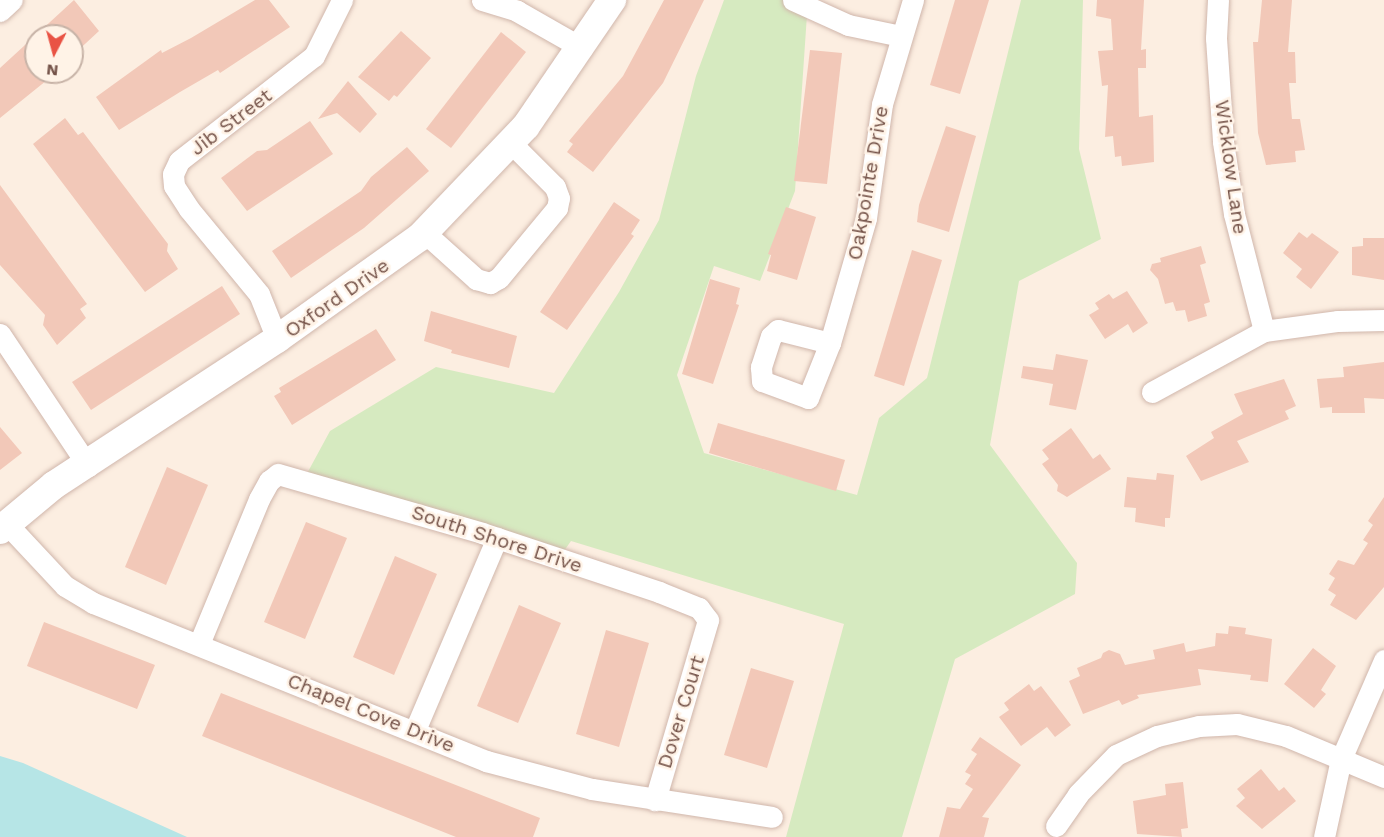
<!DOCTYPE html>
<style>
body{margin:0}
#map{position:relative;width:1384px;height:837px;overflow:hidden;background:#fceee1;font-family:"Work Sans",sans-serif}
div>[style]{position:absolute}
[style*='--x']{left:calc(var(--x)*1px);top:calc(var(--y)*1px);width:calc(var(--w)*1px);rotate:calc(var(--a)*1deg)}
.green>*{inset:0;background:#d6eac0}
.water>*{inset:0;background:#b6e5e6}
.building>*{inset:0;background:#f2c8b8}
.roads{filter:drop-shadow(0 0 2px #d0b6ab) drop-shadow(0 0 2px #d0b6ab)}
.street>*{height:21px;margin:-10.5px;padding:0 10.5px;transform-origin:10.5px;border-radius:10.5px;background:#fff}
.secondary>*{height:28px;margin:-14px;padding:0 14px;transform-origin:14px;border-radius:14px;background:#fff}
span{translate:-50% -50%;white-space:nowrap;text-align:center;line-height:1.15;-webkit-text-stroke:5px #fff3e7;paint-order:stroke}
.street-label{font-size:20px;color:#745248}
.north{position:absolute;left:24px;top:24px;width:60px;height:60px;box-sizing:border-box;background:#fff3e7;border:2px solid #c7b3a7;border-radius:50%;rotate:186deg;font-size:16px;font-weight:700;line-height:24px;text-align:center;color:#745248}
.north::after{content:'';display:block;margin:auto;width:21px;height:27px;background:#e95344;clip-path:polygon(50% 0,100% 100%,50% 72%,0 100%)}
</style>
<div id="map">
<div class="green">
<div style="clip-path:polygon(724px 0,808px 0,795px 191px,760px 281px,714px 266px,677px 375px,704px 453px,857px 495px,879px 418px,927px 378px,1021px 0,1083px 0,1079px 149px,1101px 239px,1019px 281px,990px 445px,1077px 563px,1075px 594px,955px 659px,902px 837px,786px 837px,844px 624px,571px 541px,559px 558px,304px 479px,330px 431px,436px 367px,554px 393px,619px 292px,659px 220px,696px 76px)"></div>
</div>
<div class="water">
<div style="clip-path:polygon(0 756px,23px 763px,187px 837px,0 837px)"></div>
</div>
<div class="building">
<div style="clip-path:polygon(74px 0,99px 31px,72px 56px,72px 36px,36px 36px,36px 72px,57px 72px,0 118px,0 68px)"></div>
<div style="clip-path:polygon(255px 0,269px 0,290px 27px,220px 73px,218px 70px,180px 92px,119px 130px,96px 97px,161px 50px,162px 53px,191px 38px)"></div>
<div style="clip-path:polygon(664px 0,704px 0,663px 83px,593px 172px,567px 152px,573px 144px,569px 141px,623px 76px)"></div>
<div style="clip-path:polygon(955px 0,989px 0,960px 94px,930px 85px)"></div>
<div style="clip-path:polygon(1097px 0,1144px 0,1141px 50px,1146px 49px,1146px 68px,1138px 68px,1139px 117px,1153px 115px,1154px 162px,1122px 166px,1121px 156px,1115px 157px,1113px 136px,1105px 137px,1108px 85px,1102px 86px,1098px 51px,1113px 50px,1111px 19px,1096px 16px)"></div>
<div style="clip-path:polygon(1262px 0,1292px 0,1288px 52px,1295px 52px,1296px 83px,1289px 83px,1292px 119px,1300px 119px,1305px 150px,1295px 151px,1296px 162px,1266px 165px,1258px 133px,1253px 42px,1258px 42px)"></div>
<div style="clip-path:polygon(401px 31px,431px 58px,397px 97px,394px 95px,389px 101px,358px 77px)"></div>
<div style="clip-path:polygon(501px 32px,526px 52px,451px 148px,426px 129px)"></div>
<div style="clip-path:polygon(810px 50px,842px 53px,827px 184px,794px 181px)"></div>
<div style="clip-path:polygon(348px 81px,377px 114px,360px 133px,337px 113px,318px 119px)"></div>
<div style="clip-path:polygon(65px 118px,78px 135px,83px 132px,168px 244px,167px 251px,178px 269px,145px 292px,33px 144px)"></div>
<div style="clip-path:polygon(310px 121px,333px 154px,247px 211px,221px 178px,257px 151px,267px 150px)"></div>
<div style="clip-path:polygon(946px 126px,976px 136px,949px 232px,917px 222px,919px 205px)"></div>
<div style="clip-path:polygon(407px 147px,429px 171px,364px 228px,291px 278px,272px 251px,361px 191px,371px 177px)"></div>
<div style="clip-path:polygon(0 185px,87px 304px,80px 309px,86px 318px,57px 345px,43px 325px,45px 315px,0 265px)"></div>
<div style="clip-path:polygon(614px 202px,640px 220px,631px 234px,634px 236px,567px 330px,540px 312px)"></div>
<div style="clip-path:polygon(786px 207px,816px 217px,797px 280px,767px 271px,771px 255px,768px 254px)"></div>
<div style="clip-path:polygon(1299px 232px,1307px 238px,1312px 233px,1339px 252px,1311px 289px,1296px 277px,1302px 269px,1283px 253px)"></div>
<div style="clip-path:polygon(1363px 238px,1384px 238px,1384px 280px,1352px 275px,1352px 247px,1363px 246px)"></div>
<div style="clip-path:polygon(1201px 246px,1206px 263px,1200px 265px,1210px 302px,1204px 304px,1207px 316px,1188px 322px,1185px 310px,1176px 311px,1173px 302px,1165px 304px,1158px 279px,1150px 270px,1152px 264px,1161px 262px,1160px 258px)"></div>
<div style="clip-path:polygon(912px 250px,942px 260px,904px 386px,874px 376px)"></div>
<div style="clip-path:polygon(710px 279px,740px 288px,736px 304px,739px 305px,713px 384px,682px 374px)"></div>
<div style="clip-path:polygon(222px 286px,240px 314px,91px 410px,72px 382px)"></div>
<div style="clip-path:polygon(1127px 291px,1148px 323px,1133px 333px,1128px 324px,1105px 339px,1089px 315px,1099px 309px,1095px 303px,1109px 294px,1113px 299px)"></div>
<div style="clip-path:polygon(431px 311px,517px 336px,509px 368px,451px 353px,452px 350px,424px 341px)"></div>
<div style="clip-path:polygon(376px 329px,396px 360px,292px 425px,274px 396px,281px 392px,279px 388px)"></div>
<div style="clip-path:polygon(1056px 354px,1088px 360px,1076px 410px,1049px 405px,1053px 384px,1021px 378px,1023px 366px,1053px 370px)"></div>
<div style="clip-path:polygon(1384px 362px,1384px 399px,1364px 398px,1365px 413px,1332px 413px,1332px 407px,1320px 408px,1317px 379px,1344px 377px,1343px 367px)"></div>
<div style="clip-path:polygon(1284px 379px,1296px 406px,1285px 411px,1289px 419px,1237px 441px,1249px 462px,1201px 481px,1186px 456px,1214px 438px,1211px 432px,1243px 414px,1234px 394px)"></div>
<div style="clip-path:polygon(718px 423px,845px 460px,836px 491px,709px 453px)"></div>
<div style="clip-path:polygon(0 427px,22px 453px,0 470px)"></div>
<div style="clip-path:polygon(1071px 428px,1093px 459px,1100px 454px,1111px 469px,1067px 497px,1057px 491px,1058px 485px,1042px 464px,1049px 459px,1042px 450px)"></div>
<div style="clip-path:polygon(167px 467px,208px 485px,166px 585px,125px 567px)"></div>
<div style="clip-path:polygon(1157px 473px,1174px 475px,1170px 518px,1165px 518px,1165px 527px,1135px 522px,1136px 508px,1124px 507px,1127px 477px,1156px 480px)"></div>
<div style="clip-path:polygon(1384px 497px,1384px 587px,1356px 620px,1330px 605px,1336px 595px,1328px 590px,1335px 578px,1329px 574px,1338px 560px,1354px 565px,1368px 543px,1363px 540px,1373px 525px,1368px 521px)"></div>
<div style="clip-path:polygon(306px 522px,347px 538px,305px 639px,264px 622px)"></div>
<div style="clip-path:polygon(395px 556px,437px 574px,394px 675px,353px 657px)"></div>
<div style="clip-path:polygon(519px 605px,561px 623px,518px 723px,477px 706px)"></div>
<div style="clip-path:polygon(44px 622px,155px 665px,137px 709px,27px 666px)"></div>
<div style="clip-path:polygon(1229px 626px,1246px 628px,1245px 634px,1272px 639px,1268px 682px,1250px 680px,1251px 675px,1198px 669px,1201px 685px,1137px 695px,1139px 698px,1122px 705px,1119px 700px,1083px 714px,1069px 681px,1080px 676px,1077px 668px,1101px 658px,1103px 653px,1109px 650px,1120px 654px,1125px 665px,1155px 659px,1153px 650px,1184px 643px,1186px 652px,1215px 646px,1216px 633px,1228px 634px)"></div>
<div style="clip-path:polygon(606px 630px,649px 643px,619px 747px,576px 734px)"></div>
<div style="clip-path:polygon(1313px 648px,1336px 666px,1321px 690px,1326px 694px,1314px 708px,1284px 684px)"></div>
<div style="clip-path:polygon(751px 668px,794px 681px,767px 768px,724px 755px)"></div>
<div style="clip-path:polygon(1029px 684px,1034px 691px,1041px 686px,1071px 725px,1055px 737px,1047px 727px,1021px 746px,999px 717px,1009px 710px,1004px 703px)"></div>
<div style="clip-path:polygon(221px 693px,540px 818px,533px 837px,456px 837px,202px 736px)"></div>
<div style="clip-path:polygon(980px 737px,1021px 765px,982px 817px,989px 818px,984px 837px,939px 837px,947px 807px,960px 809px,973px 789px,965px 784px,971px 775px,965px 772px,977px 754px,971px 750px)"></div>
<div style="clip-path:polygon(1261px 769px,1279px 791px,1284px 787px,1296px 801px,1262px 829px,1236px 806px,1245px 798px,1237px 789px)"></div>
<div style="clip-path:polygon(1183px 782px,1188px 828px,1181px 829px,1182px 837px,1137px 834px,1133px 801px,1166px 795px,1165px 784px)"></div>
</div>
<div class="roads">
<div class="street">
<div style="--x:482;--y:0;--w:37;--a:17"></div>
<div style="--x:517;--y:11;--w:75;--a:29.6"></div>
<div style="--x:793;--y:0;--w:60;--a:24.4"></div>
<div style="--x:848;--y:25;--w:54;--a:11.7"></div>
<div style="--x:1218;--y:0;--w:38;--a:93"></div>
<div style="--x:1216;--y:38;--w:104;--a:86.1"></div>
<div style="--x:1223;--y:142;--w:73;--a:81.3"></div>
<div style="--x:1234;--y:214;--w:121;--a:75.6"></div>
<div style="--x:0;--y:11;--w:16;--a:-43"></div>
<div style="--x:425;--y:233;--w:69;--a:42"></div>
<div style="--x:476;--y:279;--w:15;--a:16"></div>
<div style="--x:490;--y:283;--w:10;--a:-29"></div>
<div style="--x:499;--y:278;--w:91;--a:-50.4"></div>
<div style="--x:557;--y:208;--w:10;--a:-79"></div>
<div style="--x:559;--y:198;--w:12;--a:-110"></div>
<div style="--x:555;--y:187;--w:62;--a:-135"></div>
<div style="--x:0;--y:334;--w:159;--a:56.3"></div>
<div style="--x:277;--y:339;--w:48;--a:-111.8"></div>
<div style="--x:259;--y:294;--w:110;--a:-129.5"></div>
<div style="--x:189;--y:209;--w:27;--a:-123"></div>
<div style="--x:174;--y:186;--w:12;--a:-95"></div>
<div style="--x:173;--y:174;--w:14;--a:-65"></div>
<div style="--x:179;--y:161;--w:171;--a:-37.9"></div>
<div style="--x:314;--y:56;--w:63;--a:-63.4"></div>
<div style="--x:830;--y:343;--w:54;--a:-166"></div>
<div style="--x:778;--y:330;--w:9;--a:139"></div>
<div style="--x:771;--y:336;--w:33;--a:108"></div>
<div style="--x:761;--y:367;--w:14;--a:86"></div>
<div style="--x:762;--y:381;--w:49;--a:20.3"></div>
<div style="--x:808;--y:398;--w:59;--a:-68.2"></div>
<div style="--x:830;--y:343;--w:130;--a:-73.9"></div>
<div style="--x:866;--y:218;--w:115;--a:-82"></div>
<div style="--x:882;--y:104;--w:109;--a:-73.4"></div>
<div style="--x:1152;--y:392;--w:128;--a:-28.6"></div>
<div style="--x:1264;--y:331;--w:75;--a:-7.7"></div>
<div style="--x:1338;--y:321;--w:46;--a:-1.2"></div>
<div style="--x:7;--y:524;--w:85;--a:46.9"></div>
<div style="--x:65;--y:586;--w:33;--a:31"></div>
<div style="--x:93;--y:603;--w:424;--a:21.9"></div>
<div style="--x:486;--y:761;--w:110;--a:14.8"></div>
<div style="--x:592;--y:789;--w:182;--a:8.8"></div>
<div style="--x:199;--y:644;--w:157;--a:-67.5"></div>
<div style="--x:259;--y:499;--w:21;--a:-61"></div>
<div style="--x:269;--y:481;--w:11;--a:-38"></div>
<div style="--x:278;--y:474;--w:212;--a:16.1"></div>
<div style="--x:482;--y:533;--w:187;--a:18.4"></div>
<div style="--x:659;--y:592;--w:43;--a:21.8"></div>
<div style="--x:699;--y:608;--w:15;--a:53"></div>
<div style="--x:708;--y:620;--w:188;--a:106.4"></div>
<div style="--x:415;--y:730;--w:209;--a:-66.9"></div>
<div style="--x:1056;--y:826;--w:39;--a:-55"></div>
<div style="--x:1078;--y:794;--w:54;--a:-45.7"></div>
<div style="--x:1116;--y:755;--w:45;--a:-24.9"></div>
<div style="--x:1157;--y:736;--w:43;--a:-13.4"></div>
<div style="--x:1199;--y:726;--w:38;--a:-3"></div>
<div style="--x:1237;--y:724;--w:50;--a:13.8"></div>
<div style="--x:1286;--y:736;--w:106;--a:22.7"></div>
<div style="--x:1324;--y:837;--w:80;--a:-77.7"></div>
<div style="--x:1341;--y:759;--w:108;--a:-66.5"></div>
</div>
<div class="secondary">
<div style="--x:0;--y:530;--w:70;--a:-39.8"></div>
<div style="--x:54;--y:485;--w:267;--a:-33.2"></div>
<div style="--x:277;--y:339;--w:176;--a:-35.5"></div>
<div style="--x:420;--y:237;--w:153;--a:-46.3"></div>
<div style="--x:526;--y:126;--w:153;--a:-55.7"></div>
</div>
</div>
<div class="street-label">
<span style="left:231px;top:122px;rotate:-37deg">Jib Street</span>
<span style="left:1231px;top:167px;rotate:82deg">Wicklow Lane</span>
<span style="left:868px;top:183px;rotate:-80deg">Oakpointe Drive</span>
<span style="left:337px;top:298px;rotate:-35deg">Oxford Drive</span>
<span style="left:497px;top:539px;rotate:18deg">South Shore Drive</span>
<span style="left:681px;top:712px;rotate:-73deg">Dover Court</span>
<span style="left:371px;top:713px;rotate:22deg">Chapel Cove Drive</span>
</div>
<div class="north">N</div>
</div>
